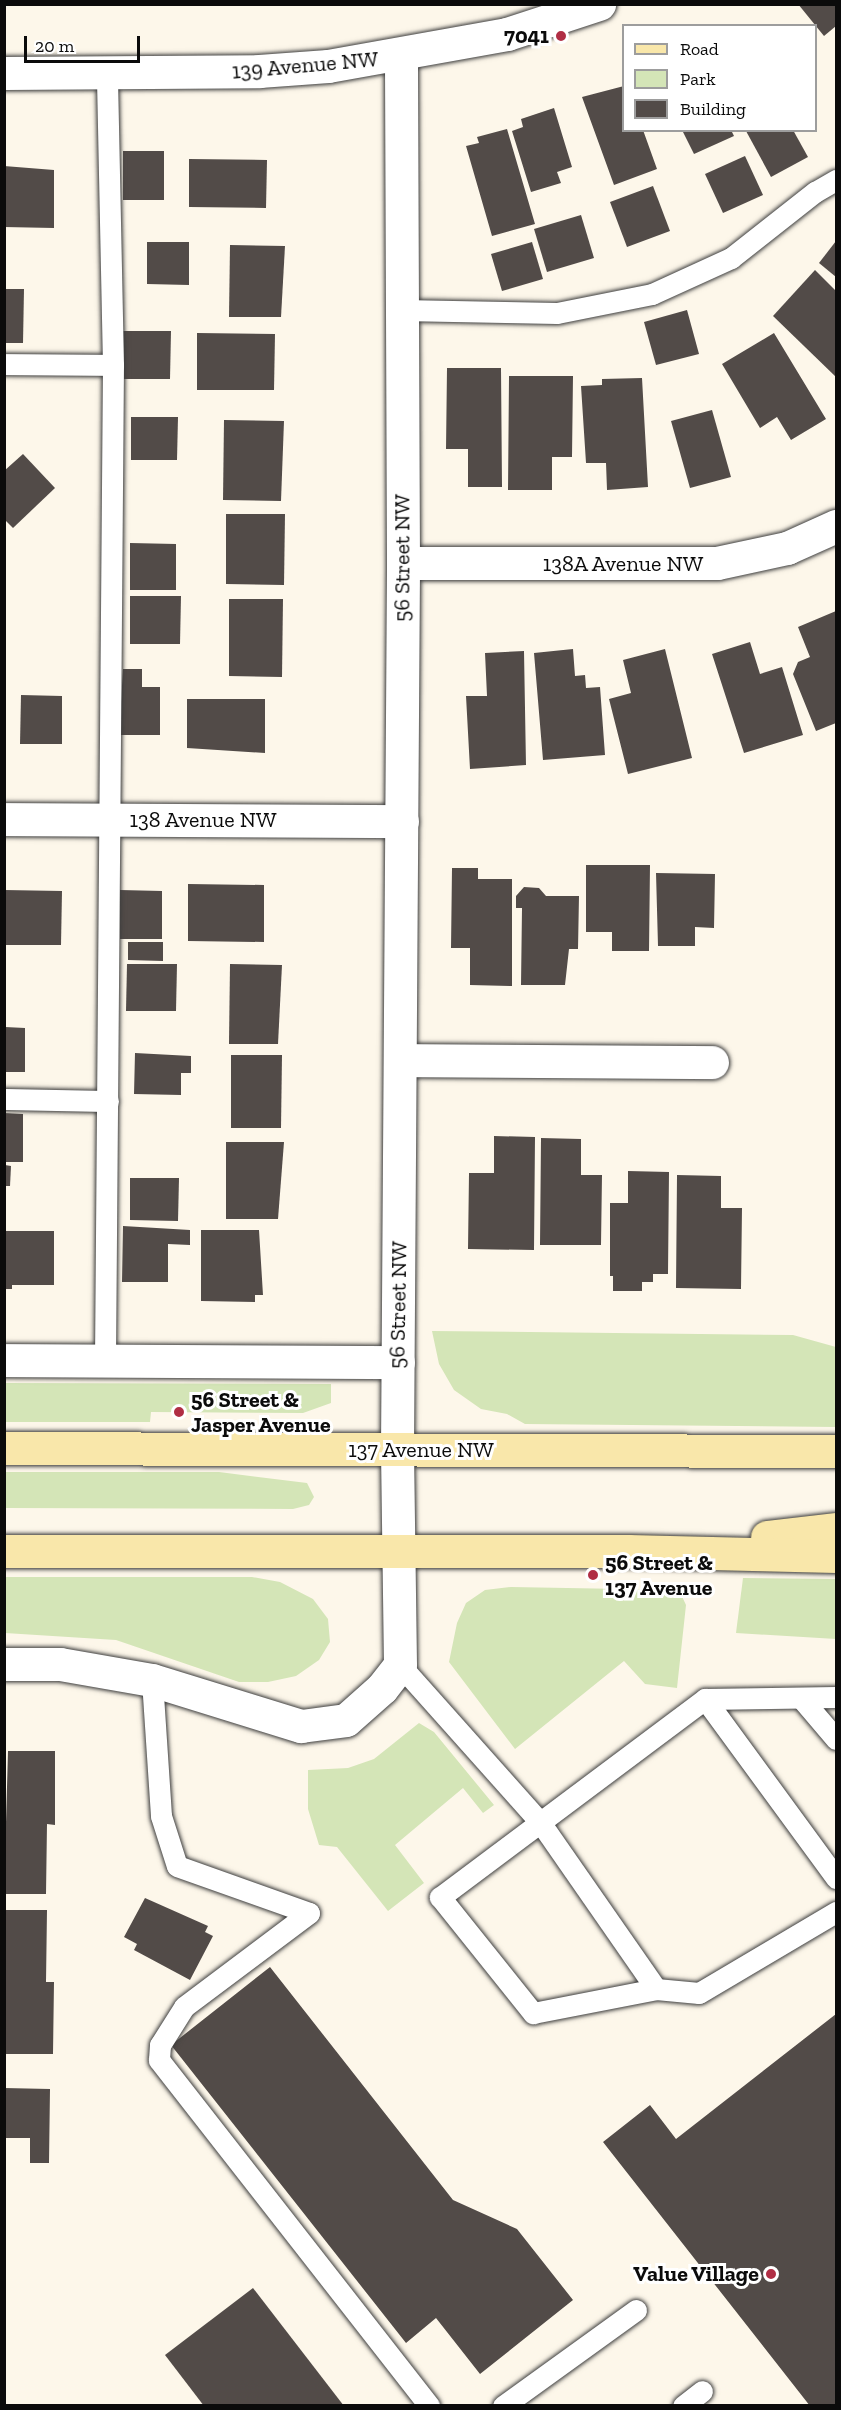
<!DOCTYPE html>
<style>
body{margin:0}
#map{position:relative;width:841px;height:2410px;overflow:hidden;background:#fdf7ea;font-family:"Zilla Slab",serif}
div>[style]{position:absolute}
[style*='--x']{left:calc(var(--x)*1px);top:calc(var(--y)*1px);width:calc(var(--w)*1px);rotate:calc(var(--a)*1deg)}
.green>*{inset:0;background:#d4e5b7}
.building>*{inset:0;background:#524b48}
.roads{filter:drop-shadow(0 0 2px #3e3e3e) drop-shadow(0 0 2px #3e3e3e)}
.service>*{height:21px;margin:-10.5px;padding:0 10.5px;transform-origin:10.5px;border-radius:10.5px;background:#fff}
.minor>*{height:33px;margin:-16.5px;padding:0 16.5px;transform-origin:16.5px;border-radius:16.5px;background:#fff}
.secondary>*{height:33px;margin:-16.5px;padding:0 16.5px;transform-origin:16.5px;border-radius:16.5px;background:#f9e7aa}
.dots>*{width:16px;height:16px;translate:-50% -50%;box-sizing:border-box;border:3px solid #fff;border-radius:50%}
span{translate:-50% -50%;white-space:nowrap;text-align:center;line-height:1.15;-webkit-text-stroke:6px #fff;paint-order:stroke}
.poi-label{font-size:22px;color:#0b0b0b;font-weight:700}
.right{translate:-100% -50%;text-align:right}
.left{translate:0 -50%;text-align:left}
.street-label{font-size:22px;color:#0b0b0b}
.frame{position:absolute;inset:0;border:6px solid #0b0b0b;pointer-events:none}
.legend{position:absolute;left:622px;top:24px;width:195px;height:108px;box-sizing:border-box;background:#fff;border:2px solid #9d9d9d;margin:0;padding:8px 10px;list-style:none;font-size:18px;color:#0b0b0b}
.legend li{display:flex;align-items:center;gap:12px;height:30px}
.legend b{width:30px;border:2px solid #9d9d9d}
.scale{position:absolute;left:24px;top:36px;width:116px;height:27px;box-sizing:border-box;border:3px solid #0b0b0b;border-top:0;padding-left:8px;font-size:18px;line-height:21px;white-space:nowrap;color:#0b0b0b;-webkit-text-stroke:4px #fff;paint-order:stroke}
</style>
<div id="map">
<div class="green">
<div style="clip-path:polygon(432px 1331px,793px 1335px,836px 1347px,836px 1427px,525px 1424px,507px 1414px,481px 1409px,454px 1390px,439px 1364px)"></div>
<div style="clip-path:polygon(5px 1383px,331px 1384px,331px 1403px,303px 1413px,151px 1412px,150px 1422px,5px 1422px)"></div>
<div style="clip-path:polygon(5px 1472px,219px 1472px,307px 1483px,314px 1497px,309px 1505px,293px 1509px,5px 1508px)"></div>
<div style="clip-path:polygon(5px 1577px,252px 1577px,280px 1582px,313px 1599px,328px 1619px,330px 1642px,319px 1660px,296px 1676px,268px 1682px,239px 1682px,116px 1640px,5px 1633px)"></div>
<div style="clip-path:polygon(743px 1578px,836px 1579px,836px 1639px,736px 1633px)"></div>
<div style="clip-path:polygon(511px 1587px,679px 1590px,686px 1605px,677px 1688px,645px 1684px,624px 1661px,515px 1749px,449px 1662px,457px 1623px,466px 1603px,485px 1590px)"></div>
<div style="clip-path:polygon(419px 1723px,434px 1732px,494px 1805px,483px 1813px,463px 1788px,395px 1845px,424px 1883px,388px 1911px,337px 1847px,319px 1845px,308px 1809px,308px 1770px,348px 1768px,374px 1759px)"></div>
</div>
<div class="building">
<div style="clip-path:polygon(798px 4px,836px 4px,836px 26px,824px 36px)"></div>
<div style="clip-path:polygon(624px 86px,624px 130px,643px 130px,657px 169px,614px 185px,582px 97px)"></div>
<div style="clip-path:polygon(554px 108px,572px 167px,557px 172px,561px 183px,531px 192px,512px 131px,523px 127px,521px 119px)"></div>
<div style="clip-path:polygon(507px 129px,535px 224px,492px 236px,466px 146px,479px 143px,477px 137px)"></div>
<div style="clip-path:polygon(682px 130px,731px 130px,734px 136px,694px 154px)"></div>
<div style="clip-path:polygon(793px 130px,808px 157px,771px 177px,746px 131px)"></div>
<div style="clip-path:polygon(123px 151px,164px 151px,164px 200px,123px 200px)"></div>
<div style="clip-path:polygon(745px 156px,763px 195px,723px 213px,705px 174px)"></div>
<div style="clip-path:polygon(189px 159px,267px 160px,266px 208px,189px 207px)"></div>
<div style="clip-path:polygon(4px 166px,54px 170px,54px 228px,4px 227px)"></div>
<div style="clip-path:polygon(653px 186px,670px 231px,627px 247px,610px 202px)"></div>
<div style="clip-path:polygon(581px 215px,594px 258px,547px 272px,534px 229px)"></div>
<div style="clip-path:polygon(836px 241px,836px 277px,819px 263px)"></div>
<div style="clip-path:polygon(147px 242px,189px 242px,189px 285px,147px 284px)"></div>
<div style="clip-path:polygon(532px 242px,543px 279px,502px 291px,491px 254px)"></div>
<div style="clip-path:polygon(230px 245px,285px 246px,281px 317px,229px 317px)"></div>
<div style="clip-path:polygon(815px 270px,836px 291px,836px 377px,773px 316px)"></div>
<div style="clip-path:polygon(4px 289px,24px 289px,23px 343px,4px 343px)"></div>
<div style="clip-path:polygon(687px 310px,699px 354px,656px 365px,644px 322px)"></div>
<div style="clip-path:polygon(123px 331px,171px 331px,170px 379px,123px 379px)"></div>
<div style="clip-path:polygon(197px 333px,275px 334px,274px 390px,197px 390px)"></div>
<div style="clip-path:polygon(774px 333px,826px 419px,791px 440px,777px 417px,760px 428px,722px 364px)"></div>
<div style="clip-path:polygon(447px 368px,501px 368px,502px 487px,468px 487px,468px 449px,446px 449px)"></div>
<div style="clip-path:polygon(509px 376px,573px 376px,572px 457px,552px 457px,552px 490px,508px 490px)"></div>
<div style="clip-path:polygon(642px 378px,648px 487px,607px 490px,606px 463px,586px 463px,581px 386px,602px 385px,602px 379px)"></div>
<div style="clip-path:polygon(712px 410px,731px 477px,690px 488px,671px 421px)"></div>
<div style="clip-path:polygon(131px 417px,178px 417px,177px 460px,131px 460px)"></div>
<div style="clip-path:polygon(224px 420px,284px 421px,281px 501px,223px 500px)"></div>
<div style="clip-path:polygon(23px 454px,55px 488px,13px 528px,4px 519px,4px 471px)"></div>
<div style="clip-path:polygon(226px 514px,285px 514px,284px 585px,226px 584px)"></div>
<div style="clip-path:polygon(130px 543px,176px 544px,176px 590px,130px 590px)"></div>
<div style="clip-path:polygon(130px 596px,181px 596px,180px 644px,130px 644px)"></div>
<div style="clip-path:polygon(229px 599px,283px 599px,282px 677px,229px 676px)"></div>
<div style="clip-path:polygon(836px 611px,836px 723px,816px 731px,793px 674px,798px 662px,810px 657px,798px 627px)"></div>
<div style="clip-path:polygon(750px 642px,760px 674px,782px 667px,803px 735px,744px 753px,712px 654px)"></div>
<div style="clip-path:polygon(573px 649px,575px 676px,585px 675px,586px 688px,600px 687px,605px 755px,543px 760px,534px 653px)"></div>
<div style="clip-path:polygon(665px 649px,692px 758px,628px 774px,609px 699px,631px 693px,623px 660px)"></div>
<div style="clip-path:polygon(524px 651px,526px 765px,470px 769px,466px 696px,487px 696px,485px 653px)"></div>
<div style="clip-path:polygon(123px 669px,142px 669px,142px 687px,160px 687px,160px 735px,119px 735px)"></div>
<div style="clip-path:polygon(21px 695px,62px 696px,62px 744px,20px 744px)"></div>
<div style="clip-path:polygon(187px 699px,265px 699px,265px 753px,187px 748px)"></div>
<div style="clip-path:polygon(586px 865px,650px 865px,649px 951px,612px 951px,612px 932px,586px 932px)"></div>
<div style="clip-path:polygon(452px 868px,478px 868px,478px 879px,512px 879px,512px 986px,470px 985px,470px 948px,451px 948px)"></div>
<div style="clip-path:polygon(656px 873px,715px 874px,714px 928px,695px 927px,695px 946px,658px 946px)"></div>
<div style="clip-path:polygon(188px 884px,264px 885px,264px 942px,188px 941px)"></div>
<div style="clip-path:polygon(524px 887px,539px 888px,546px 896px,579px 896px,578px 949px,569px 949px,565px 985px,521px 985px,522px 908px,516px 908px,516px 896px)"></div>
<div style="clip-path:polygon(4px 890px,62px 891px,61px 945px,4px 945px)"></div>
<div style="clip-path:polygon(120px 890px,162px 891px,162px 939px,120px 939px)"></div>
<div style="clip-path:polygon(128px 942px,163px 942px,163px 961px,128px 960px)"></div>
<div style="clip-path:polygon(127px 964px,177px 964px,176px 1011px,126px 1011px)"></div>
<div style="clip-path:polygon(230px 964px,282px 965px,278px 1044px,229px 1044px)"></div>
<div style="clip-path:polygon(5px 1027px,25px 1028px,25px 1072px,5px 1072px)"></div>
<div style="clip-path:polygon(135px 1053px,191px 1056px,191px 1073px,181px 1073px,181px 1095px,134px 1094px)"></div>
<div style="clip-path:polygon(231px 1055px,282px 1055px,281px 1128px,231px 1128px)"></div>
<div style="clip-path:polygon(4px 1113px,23px 1114px,23px 1162px,4px 1162px)"></div>
<div style="clip-path:polygon(494px 1136px,535px 1137px,534px 1250px,468px 1249px,469px 1173px,494px 1173px)"></div>
<div style="clip-path:polygon(541px 1138px,581px 1139px,581px 1175px,602px 1175px,601px 1245px,540px 1245px)"></div>
<div style="clip-path:polygon(226px 1142px,284px 1142px,278px 1219px,226px 1219px)"></div>
<div style="clip-path:polygon(5px 1165px,11px 1166px,10px 1186px,5px 1186px)"></div>
<div style="clip-path:polygon(628px 1171px,669px 1172px,668px 1274px,653px 1274px,653px 1282px,642px 1282px,642px 1291px,613px 1291px,613px 1276px,610px 1276px,610px 1203px,628px 1203px)"></div>
<div style="clip-path:polygon(677px 1175px,721px 1176px,721px 1208px,742px 1208px,741px 1289px,676px 1288px)"></div>
<div style="clip-path:polygon(130px 1178px,179px 1178px,178px 1221px,130px 1220px)"></div>
<div style="clip-path:polygon(123px 1226px,190px 1230px,190px 1245px,168px 1244px,168px 1282px,122px 1282px)"></div>
<div style="clip-path:polygon(201px 1230px,259px 1230px,263px 1295px,255px 1295px,255px 1302px,201px 1301px)"></div>
<div style="clip-path:polygon(4px 1231px,54px 1231px,54px 1285px,12px 1285px,12px 1289px,4px 1289px)"></div>
<div style="clip-path:polygon(8px 1751px,55px 1751px,55px 1825px,47px 1824px,46px 1894px,4px 1894px)"></div>
<div style="clip-path:polygon(145px 1898px,208px 1926px,205px 1932px,213px 1936px,190px 1980px,134px 1950px,137px 1944px,124px 1937px)"></div>
<div style="clip-path:polygon(4px 1910px,47px 1910px,46px 1982px,54px 1982px,53px 2054px,6px 2054px)"></div>
<div style="clip-path:polygon(270px 1967px,453px 2200px,517px 2229px,573px 2300px,480px 2374px,436px 2318px,406px 2343px,171px 2045px)"></div>
<div style="clip-path:polygon(836px 2014px,836px 2406px,810px 2406px,603px 2142px,650px 2105px,676px 2139px)"></div>
<div style="clip-path:polygon(4px 2088px,50px 2089px,49px 2163px,30px 2163px,30px 2138px,4px 2138px)"></div>
<div style="clip-path:polygon(253px 2288px,344px 2406px,204px 2406px,165px 2355px)"></div>
</div>
<div class="roads">
<div class="service">
<div style="--x:401;--y:310;--w:156;--a:1.1"></div>
<div style="--x:557;--y:313;--w:97;--a:-11.3"></div>
<div style="--x:652;--y:294;--w:87;--a:-24.5"></div>
<div style="--x:731;--y:258;--w:107;--a:-38.2"></div>
<div style="--x:815;--y:192;--w:24;--a:-30"></div>
<div style="--x:4;--y:364;--w:109;--a:0.5"></div>
<div style="--x:4;--y:1099;--w:104;--a:1.1"></div>
<div style="--x:105;--y:1360;--w:995;--a:-89.54"></div>
<div style="--x:113;--y:365;--w:292;--a:-91.2"></div>
<div style="--x:400;--y:1665;--w:210;--a:48.3"></div>
<div style="--x:540;--y:1822;--w:203;--a:55.2"></div>
<div style="--x:152;--y:1680;--w:136;--a:86.2"></div>
<div style="--x:161;--y:1816;--w:52;--a:72.3"></div>
<div style="--x:177;--y:1866;--w:140;--a:19.6"></div>
<div style="--x:836;--y:1697;--w:131;--a:179.1"></div>
<div style="--x:705;--y:1699;--w:331;--a:143.2"></div>
<div style="--x:440;--y:1897;--w:149;--a:51.3"></div>
<div style="--x:533;--y:2013;--w:125;--a:-11"></div>
<div style="--x:656;--y:1989;--w:43;--a:5.3"></div>
<div style="--x:699;--y:1993;--w:159;--a:-30.6"></div>
<div style="--x:801;--y:1698;--w:54;--a:49.5"></div>
<div style="--x:705;--y:1699;--w:222;--a:53.8"></div>
<div style="--x:309;--y:1913;--w:156;--a:143.1"></div>
<div style="--x:184;--y:2007;--w:45;--a:122.3"></div>
<div style="--x:160;--y:2045;--w:15;--a:94"></div>
<div style="--x:159;--y:2060;--w:439;--a:52"></div>
<div style="--x:503;--y:2406;--w:164;--a:-35.8"></div>
<div style="--x:683;--y:2406;--w:24;--a:-38"></div>
</div>
<div class="minor">
<div style="--x:4;--y:73;--w:255;--a:-0.4"></div>
<div style="--x:259;--y:71;--w:69;--a:-4.1"></div>
<div style="--x:328;--y:66;--w:182;--a:-10.1"></div>
<div style="--x:507;--y:34;--w:97;--a:-18.1"></div>
<div style="--x:403;--y:563;--w:314;--a:0"></div>
<div style="--x:717;--y:563;--w:72;--a:-12.1"></div>
<div style="--x:787;--y:548;--w:54;--a:-24.2"></div>
<div style="--x:4;--y:819;--w:398;--a:0.3"></div>
<div style="--x:401;--y:1060;--w:311;--a:0.4"></div>
<div style="--x:4;--y:1360;--w:394;--a:0.3"></div>
<div style="--x:4;--y:1664;--w:56;--a:0"></div>
<div style="--x:60;--y:1664;--w:93;--a:9.9"></div>
<div style="--x:152;--y:1680;--w:156;--a:17.2"></div>
<div style="--x:301;--y:1726;--w:45;--a:-7.6"></div>
<div style="--x:346;--y:1720;--w:48;--a:-41.6"></div>
<div style="--x:382;--y:1688;--w:29;--a:-52"></div>
<div style="--x:400;--y:1665;--w:215;--a:-90.8"></div>
<div style="--x:397;--y:1450;--w:887;--a:-89.61"></div>
<div style="--x:403;--y:563;--w:507;--a:-90.23"></div>
</div>
<div class="secondary">
<div style="--x:4;--y:1448;--w:832;--a:0.21"></div>
<div style="--x:767;--y:1537;--w:69;--a:-6.6"></div>
<div style="--x:4;--y:1551;--w:624;--a:0"></div>
<div style="--x:628;--y:1551;--w:208;--a:1.4"></div>
</div>
</div>
<div class="dots">
<div style="left:561px;top:36px;background:#b02e44"></div>
<div style="left:179px;top:1412px;background:#b02e44"></div>
<div style="left:593px;top:1575px;background:#b02e44"></div>
<div style="left:771px;top:2274px;background:#b02e44"></div>
</div>
<div class="poi-label">
<span class="right" style="left:549px;top:36px">7041</span>
<span class="left" style="left:191px;top:1412px">56 Street &amp;<br>Jasper Avenue</span>
<span class="left" style="left:605px;top:1575px">56 Street &amp;<br>137 Avenue</span>
<span class="right" style="left:759px;top:2274px">Value Village</span>
</div>
<div class="street-label">
<span style="left:305px;top:65px;rotate:-5deg">139 Avenue NW</span>
<span style="left:402px;top:558px;rotate:-90deg">56 Street NW</span>
<span style="left:623px;top:564px">138A Avenue NW</span>
<span style="left:203px;top:820px">138 Avenue NW</span>
<span style="left:398px;top:1305px;rotate:-89deg">56 Street NW</span>
<span style="left:421px;top:1450px">137 Avenue NW</span>
</div>
<div class="frame"></div>
<ul class="legend">
<li><b style="height:8px;background:#f9e7aa"></b>Road</li>
<li><b style="height:16px;background:#d4e5b7"></b>Park</li>
<li><b style="height:16px;background:#524b48"></b>Building</li>
</ul>
<div class="scale">20 m</div>
</div>
